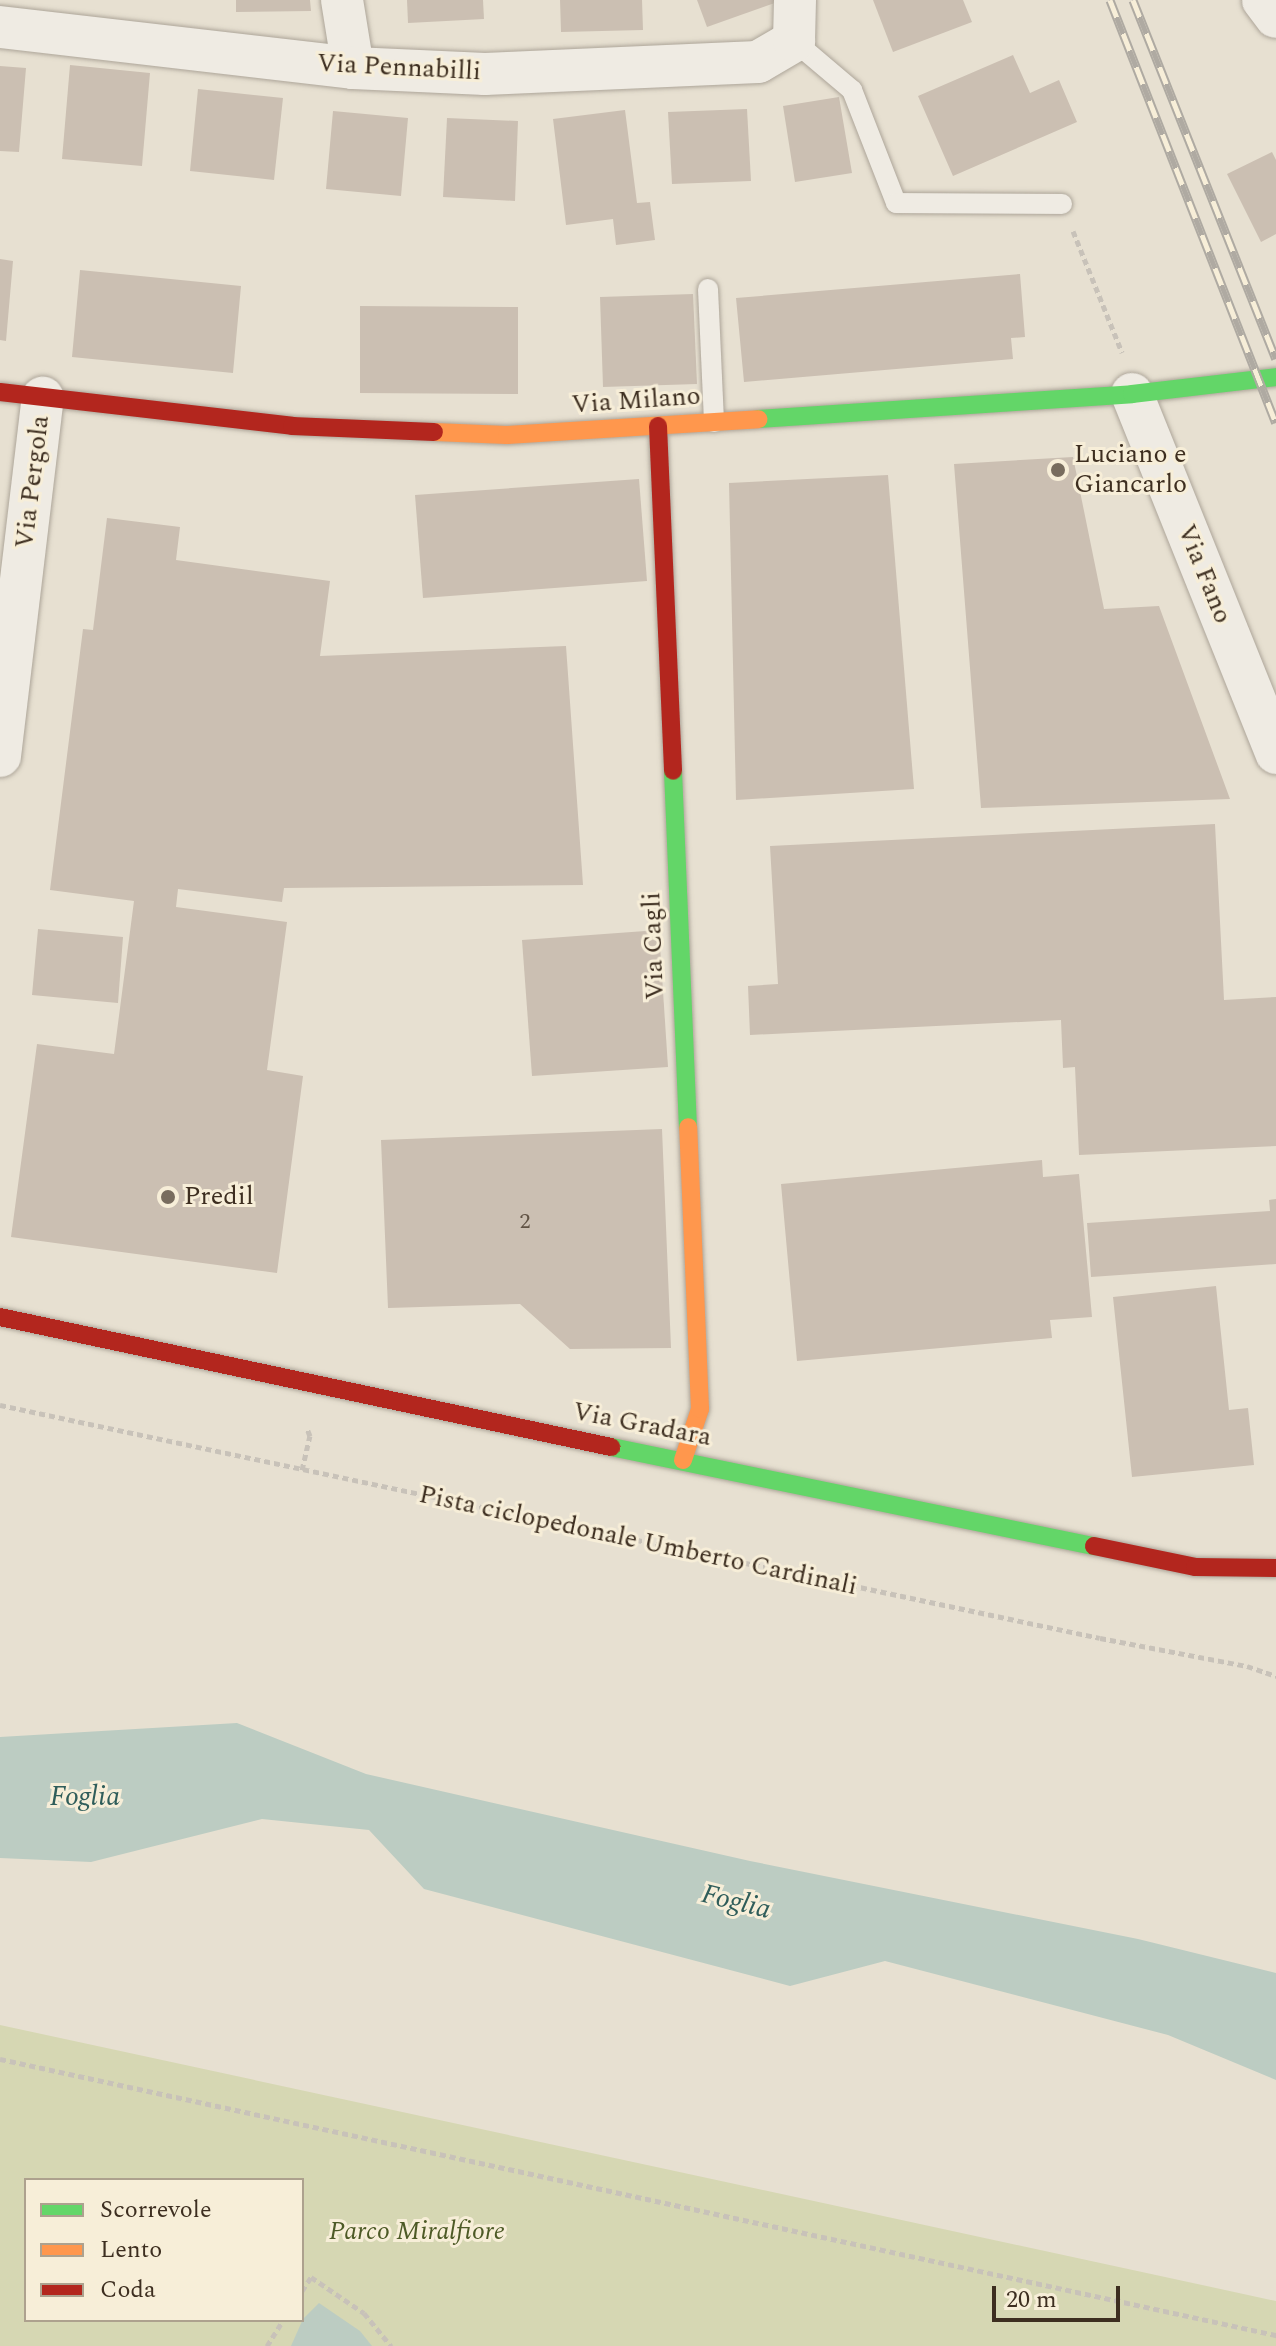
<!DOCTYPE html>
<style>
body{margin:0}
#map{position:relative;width:1276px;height:2346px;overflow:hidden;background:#e7e0d1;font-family:Spectral,serif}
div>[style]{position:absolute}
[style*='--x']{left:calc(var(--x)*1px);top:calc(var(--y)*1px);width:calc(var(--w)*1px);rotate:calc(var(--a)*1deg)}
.green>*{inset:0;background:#d6d7b3}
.water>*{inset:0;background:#bcccc2}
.building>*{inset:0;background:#cbbfb2}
.path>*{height:5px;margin-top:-2.5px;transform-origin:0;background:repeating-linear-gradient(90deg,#c8c2b9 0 6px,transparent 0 10px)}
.roads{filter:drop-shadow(0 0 2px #ada599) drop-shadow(0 0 2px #ada599)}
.lane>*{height:20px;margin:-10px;padding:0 10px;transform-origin:10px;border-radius:10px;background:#efebe3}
.street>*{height:42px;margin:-21px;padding:0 21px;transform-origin:21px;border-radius:21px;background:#efebe3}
.fast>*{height:18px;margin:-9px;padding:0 9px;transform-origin:9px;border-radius:9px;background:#63d668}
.slow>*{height:18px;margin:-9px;padding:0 9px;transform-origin:9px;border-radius:9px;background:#ff974d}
.jam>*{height:18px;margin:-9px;padding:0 9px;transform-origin:9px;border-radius:9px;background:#b3261e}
.rail>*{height:9px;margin-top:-4.5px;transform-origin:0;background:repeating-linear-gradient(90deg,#f7eed8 0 18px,#afaaa2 0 36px);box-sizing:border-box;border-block:2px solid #afaaa2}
.dots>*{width:22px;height:22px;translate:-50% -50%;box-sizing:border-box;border:4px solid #f7eed8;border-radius:50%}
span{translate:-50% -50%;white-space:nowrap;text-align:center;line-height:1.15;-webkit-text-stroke:6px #f7eed8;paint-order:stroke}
.number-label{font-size:22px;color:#605244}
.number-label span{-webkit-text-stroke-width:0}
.street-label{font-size:26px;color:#3d2e20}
.poi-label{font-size:26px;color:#3d2e20}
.left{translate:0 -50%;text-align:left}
.park-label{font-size:26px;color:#4d5a26;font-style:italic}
.water-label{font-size:28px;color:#2f5d5a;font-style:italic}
.legend{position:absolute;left:24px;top:2178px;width:280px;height:144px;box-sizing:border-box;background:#f7eed8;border:2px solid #ada18e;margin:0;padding:10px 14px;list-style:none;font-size:24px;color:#3d2e20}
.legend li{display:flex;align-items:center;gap:16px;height:40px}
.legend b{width:40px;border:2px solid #ada18e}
.scale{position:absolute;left:992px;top:2286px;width:128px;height:36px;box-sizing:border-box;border:4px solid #3d2e20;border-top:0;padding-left:10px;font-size:24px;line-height:28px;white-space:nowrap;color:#3d2e20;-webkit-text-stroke:6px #f7eed8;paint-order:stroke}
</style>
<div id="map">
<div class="green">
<div style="clip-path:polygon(evenodd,0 2025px,1276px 2301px,1276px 2346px,0 2346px,0 2025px,26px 2180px,302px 2180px,302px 2320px,26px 2320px,26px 2180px)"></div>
</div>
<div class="water">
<div style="clip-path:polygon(237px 1723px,366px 1774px,750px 1861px,1138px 1939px,1276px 1973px,1276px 2080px,1168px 2035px,885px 1961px,790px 1986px,424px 1889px,369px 1830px,262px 1819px,91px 1862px,0 1858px,0 1737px)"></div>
<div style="clip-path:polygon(319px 2303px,360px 2331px,372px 2346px,291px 2346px,303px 2319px)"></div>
</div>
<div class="building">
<div style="clip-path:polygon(236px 0,310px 0,311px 11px,236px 12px)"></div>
<div style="clip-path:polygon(407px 0,483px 0,484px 19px,408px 23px)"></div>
<div style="clip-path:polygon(560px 0,642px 0,643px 30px,561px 32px)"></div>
<div style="clip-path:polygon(697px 0,783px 0,707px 27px)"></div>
<div style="clip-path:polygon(873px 0,963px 0,972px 22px,893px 52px)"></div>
<div style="clip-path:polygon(1013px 55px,1030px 93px,1059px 80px,1077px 122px,953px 176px,918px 96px)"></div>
<div style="clip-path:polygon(70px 65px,150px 73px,142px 166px,62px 159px)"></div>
<div style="clip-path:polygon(0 66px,26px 68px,19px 152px,0 151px)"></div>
<div style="clip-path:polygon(198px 89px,283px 98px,274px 180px,190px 171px)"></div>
<div style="clip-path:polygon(839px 97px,852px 173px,795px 182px,783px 106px)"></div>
<div style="clip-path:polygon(747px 109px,751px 181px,672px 184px,668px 112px)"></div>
<div style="clip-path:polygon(625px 110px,637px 203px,650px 202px,655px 240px,616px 245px,613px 219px,566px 225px,553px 119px)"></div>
<div style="clip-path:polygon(333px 111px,408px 118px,401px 196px,326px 189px)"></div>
<div style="clip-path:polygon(447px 118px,518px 121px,515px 201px,443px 197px)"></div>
<div style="clip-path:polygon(1272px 152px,1276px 160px,1276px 234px,1261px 242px,1227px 174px)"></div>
<div style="clip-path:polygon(0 259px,13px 261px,6px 341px,0 340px)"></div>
<div style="clip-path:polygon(80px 270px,241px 286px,233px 373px,72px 357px)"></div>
<div style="clip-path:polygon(1020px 274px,1025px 337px,1011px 338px,1013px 359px,744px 382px,736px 298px)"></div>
<div style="clip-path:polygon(693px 294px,697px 384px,603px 387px,600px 297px)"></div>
<div style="clip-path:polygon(360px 306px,518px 307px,518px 394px,360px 393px)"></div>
<div style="clip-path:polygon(1073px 457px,1104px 609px,1159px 606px,1230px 799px,981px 808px,954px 464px)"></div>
<div style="clip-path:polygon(888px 475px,914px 789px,736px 800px,729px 483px)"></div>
<div style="clip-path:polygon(639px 479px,647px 581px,423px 598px,415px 495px)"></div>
<div style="clip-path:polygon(107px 518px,180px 527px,176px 560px,330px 581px,320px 656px,566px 646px,583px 885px,284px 888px,282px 902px,178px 889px,176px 907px,287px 922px,267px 1070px,303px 1076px,277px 1273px,11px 1237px,37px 1044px,114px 1054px,134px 901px,50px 890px,83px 629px,93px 630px)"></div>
<div style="clip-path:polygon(1215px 824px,1224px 1000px,1276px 997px,1276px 1146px,1079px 1155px,1075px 1067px,1063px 1068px,1061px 1020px,750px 1035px,748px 986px,778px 984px,770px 846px)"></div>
<div style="clip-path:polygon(38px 929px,123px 937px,118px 1003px,32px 995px)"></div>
<div style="clip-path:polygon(659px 930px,668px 1067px,532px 1076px,522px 940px)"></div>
<div style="clip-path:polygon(662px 1129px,671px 1348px,570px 1349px,520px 1304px,388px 1308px,381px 1140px)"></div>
<div style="clip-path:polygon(1042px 1160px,1043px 1177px,1079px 1174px,1092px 1317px,1050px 1320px,1052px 1338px,797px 1361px,781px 1184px)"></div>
<div style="clip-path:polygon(1276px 1199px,1276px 1264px,1091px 1277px,1087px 1223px,1270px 1211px,1269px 1200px)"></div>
<div style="clip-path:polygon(1216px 1286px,1229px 1410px,1248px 1408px,1254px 1465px,1132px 1477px,1113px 1297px)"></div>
</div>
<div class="path">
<div style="--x:1073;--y:231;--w:131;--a:68"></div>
<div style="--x:0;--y:1405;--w:1124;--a:11.96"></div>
<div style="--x:1100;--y:1638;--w:150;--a:10.8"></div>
<div style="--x:1247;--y:1666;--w:31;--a:19"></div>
<div style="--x:302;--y:1470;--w:35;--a:-77"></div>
<div style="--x:310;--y:1436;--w:9;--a:-111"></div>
<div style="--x:0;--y:2059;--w:1306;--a:12.21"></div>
<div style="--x:302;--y:2291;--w:17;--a:-57"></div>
<div style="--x:311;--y:2277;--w:64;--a:34.2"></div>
<div style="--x:364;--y:2313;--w:43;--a:50.7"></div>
<div style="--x:267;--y:2346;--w:31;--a:-58"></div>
</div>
<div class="roads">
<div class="lane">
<div style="--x:794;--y:41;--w:76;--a:40.2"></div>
<div style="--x:852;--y:90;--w:121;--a:68.7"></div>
<div style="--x:896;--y:203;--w:166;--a:0.3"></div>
<div style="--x:708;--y:289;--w:133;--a:87.4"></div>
</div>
<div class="street">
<div style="--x:342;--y:0;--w:69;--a:80.8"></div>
<div style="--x:1263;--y:0;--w:21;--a:53"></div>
<div style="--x:0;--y:27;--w:355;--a:6.6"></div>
<div style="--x:353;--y:68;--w:132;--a:2.6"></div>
<div style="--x:485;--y:74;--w:273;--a:-2.5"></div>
<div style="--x:758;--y:62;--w:42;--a:-30.3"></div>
<div style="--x:794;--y:41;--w:41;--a:-88.6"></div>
<div style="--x:1132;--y:394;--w:387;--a:68.1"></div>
<div style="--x:0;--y:756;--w:361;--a:-83.2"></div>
</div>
<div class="fast">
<div style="--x:758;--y:419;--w:375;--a:-3.8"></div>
<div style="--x:1132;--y:394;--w:145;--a:-6.7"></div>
<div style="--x:673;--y:771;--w:356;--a:87.6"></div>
<div style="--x:611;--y:1447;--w:493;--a:11.6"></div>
</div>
<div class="slow">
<div style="--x:434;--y:432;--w:73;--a:2.4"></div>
<div style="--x:507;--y:435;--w:252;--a:-3.6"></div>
<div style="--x:683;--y:1460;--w:54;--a:-71.6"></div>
<div style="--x:700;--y:1409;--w:282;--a:-92.4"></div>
</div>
<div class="jam">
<div style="--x:0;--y:392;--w:294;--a:6.6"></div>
<div style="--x:292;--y:426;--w:142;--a:2.4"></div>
<div style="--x:658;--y:426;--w:345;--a:87.5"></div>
<div style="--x:0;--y:1317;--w:625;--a:12.01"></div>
<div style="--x:1094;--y:1546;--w:103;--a:11.7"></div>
<div style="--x:1195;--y:1567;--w:81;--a:0.7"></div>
</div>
</div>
<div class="rail">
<div style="--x:1110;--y:0;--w:454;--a:68.6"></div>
<div style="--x:1133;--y:0;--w:386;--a:68.3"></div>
</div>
<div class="dots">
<div style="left:1058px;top:470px;background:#786c5e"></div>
<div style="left:168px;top:1197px;background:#786c5e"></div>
</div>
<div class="number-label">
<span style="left:525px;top:1222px">2</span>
</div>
<div class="street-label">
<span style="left:399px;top:68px;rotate:3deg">Via Pennabilli</span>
<span style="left:636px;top:401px;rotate:-4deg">Via Milano</span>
<span style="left:33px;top:482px;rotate:-83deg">Via Pergola</span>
<span style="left:1204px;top:574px;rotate:68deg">Via Fano</span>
<span style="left:654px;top:946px;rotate:-92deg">Via Cagli</span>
<span style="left:642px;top:1425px;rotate:11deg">Via Gradara</span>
<span style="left:638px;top:1541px;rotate:12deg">Pista ciclopedonale Umberto Cardinali</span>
</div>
<div class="poi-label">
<span class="left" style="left:1074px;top:470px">Luciano e<br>Giancarlo</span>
<span class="left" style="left:184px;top:1197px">Predil</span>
</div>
<div class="park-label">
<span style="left:417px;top:2232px">Parco Miralfiore</span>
</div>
<div class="water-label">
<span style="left:85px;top:1797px">Foglia</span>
<span style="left:736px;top:1902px;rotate:14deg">Foglia</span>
</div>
<ul class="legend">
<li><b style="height:10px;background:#63d668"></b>Scorrevole</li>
<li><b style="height:10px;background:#ff974d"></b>Lento</li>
<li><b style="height:10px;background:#b3261e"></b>Coda</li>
</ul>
<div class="scale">20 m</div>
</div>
